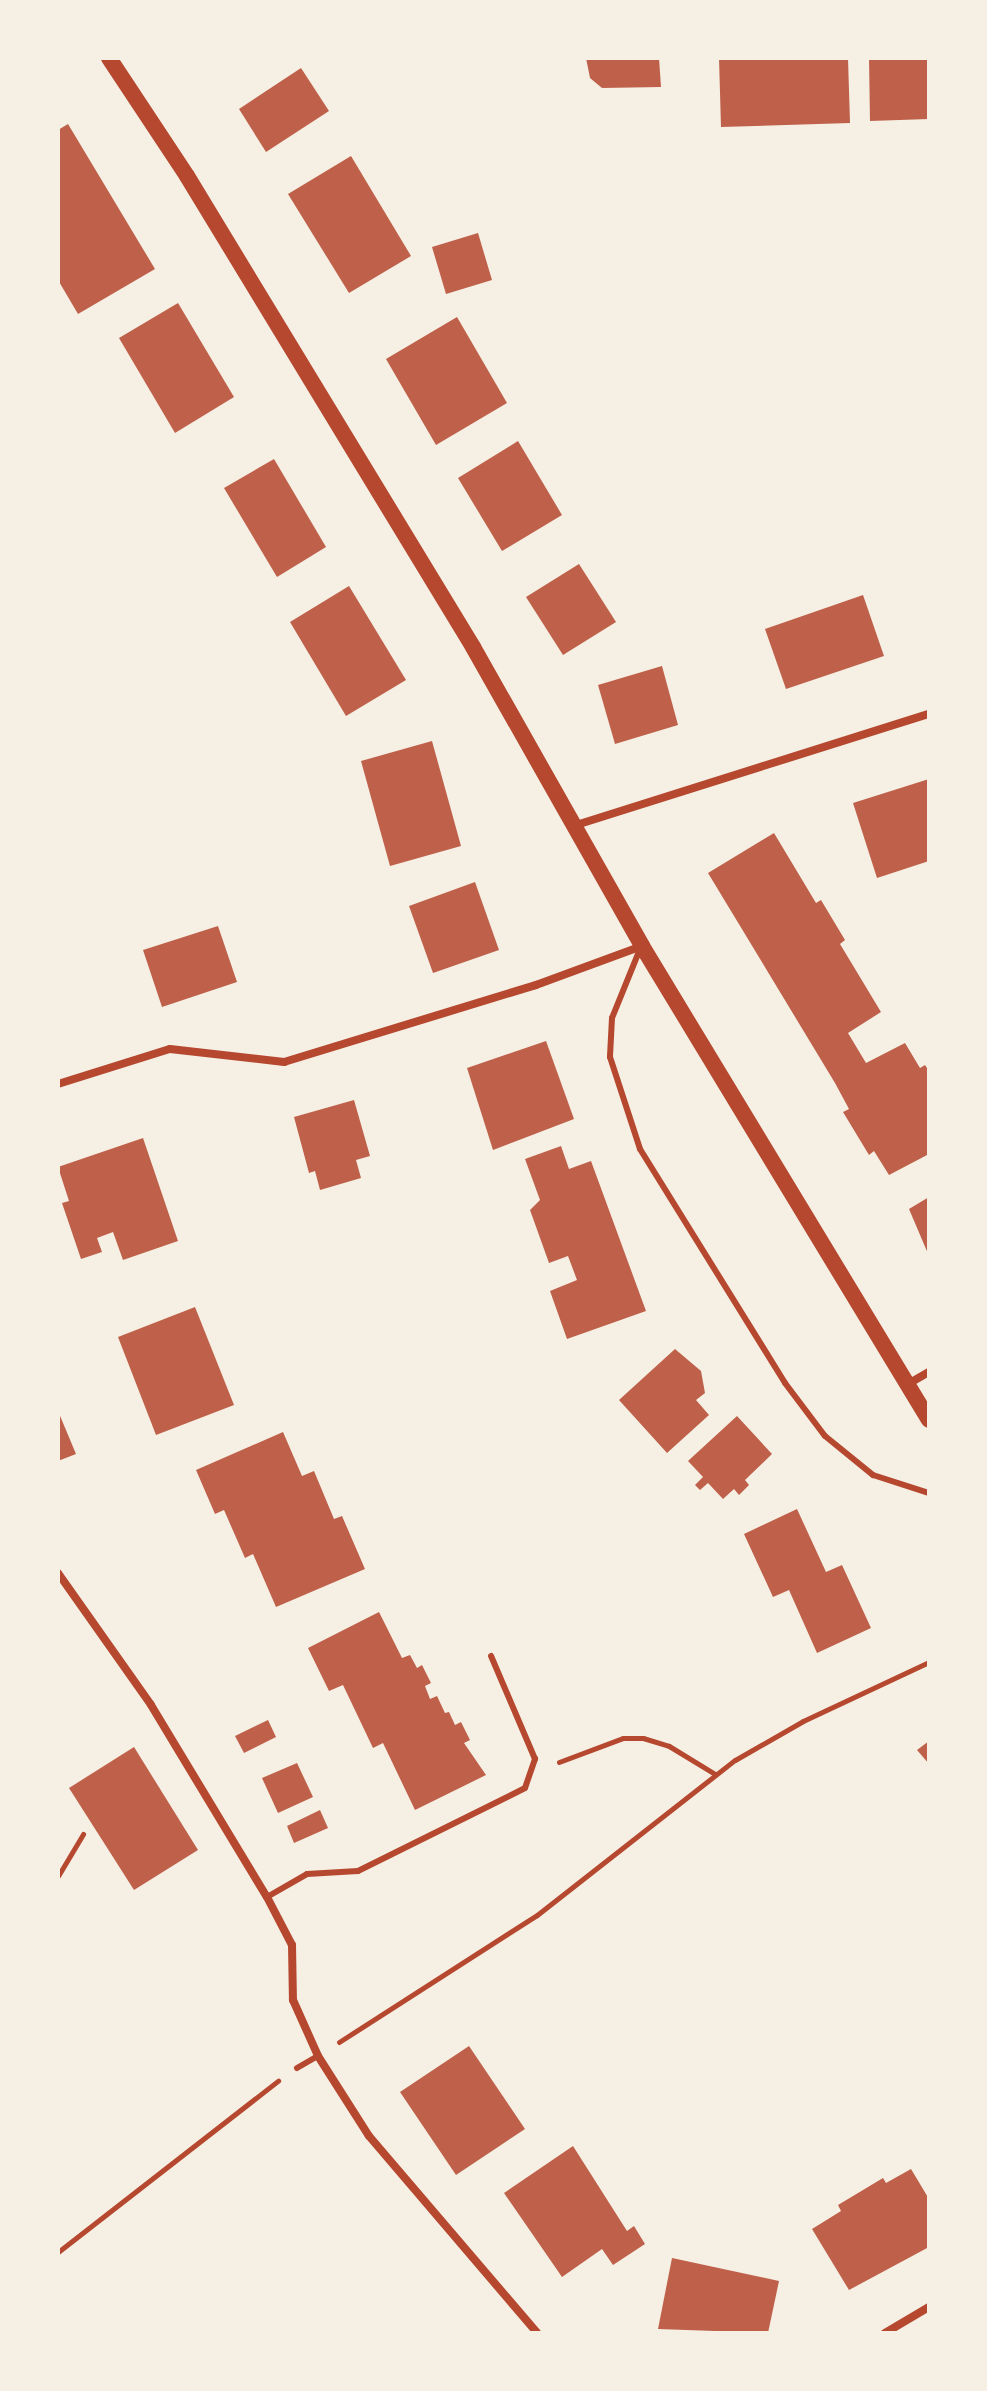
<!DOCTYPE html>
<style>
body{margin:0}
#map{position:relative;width:987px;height:2391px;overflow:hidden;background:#f6efe4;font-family:"Nunito Sans",sans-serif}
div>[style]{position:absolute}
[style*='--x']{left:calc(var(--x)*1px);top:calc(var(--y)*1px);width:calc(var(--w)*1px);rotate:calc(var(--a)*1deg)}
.building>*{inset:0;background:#bf614a}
.path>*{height:5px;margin:-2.5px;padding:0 2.5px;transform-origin:2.5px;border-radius:2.5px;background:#b5482f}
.service>*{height:6px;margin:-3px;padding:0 3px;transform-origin:3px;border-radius:3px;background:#b5482f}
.minor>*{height:8px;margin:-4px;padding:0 4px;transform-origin:4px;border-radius:4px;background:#b5482f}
.secondary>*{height:16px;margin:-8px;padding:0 8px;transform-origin:8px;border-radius:8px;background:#b5482f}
span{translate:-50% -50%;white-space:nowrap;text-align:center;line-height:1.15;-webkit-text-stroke:6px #f6efe4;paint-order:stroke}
.frame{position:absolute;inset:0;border:60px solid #f6efe4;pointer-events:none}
</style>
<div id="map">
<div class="building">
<div style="clip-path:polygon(586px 58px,659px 58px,661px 87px,602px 88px,590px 78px)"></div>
<div style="clip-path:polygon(719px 58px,848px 58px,850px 123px,721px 127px)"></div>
<div style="clip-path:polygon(869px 58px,929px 58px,929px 119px,870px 121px)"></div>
<div style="clip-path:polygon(301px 68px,329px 111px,266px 152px,239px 109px)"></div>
<div style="clip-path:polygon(68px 124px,155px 269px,78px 314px,58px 280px,58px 130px)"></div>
<div style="clip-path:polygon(351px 156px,411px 256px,349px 293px,288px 194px)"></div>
<div style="clip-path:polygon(478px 233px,492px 280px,446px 294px,432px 247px)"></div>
<div style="clip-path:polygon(178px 303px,234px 397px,175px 433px,119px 338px)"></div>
<div style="clip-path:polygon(457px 317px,507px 403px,436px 445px,386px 359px)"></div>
<div style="clip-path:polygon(518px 441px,562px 515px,502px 551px,458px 478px)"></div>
<div style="clip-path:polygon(274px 459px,326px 547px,277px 577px,224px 488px)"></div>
<div style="clip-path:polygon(579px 564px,616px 622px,563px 655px,526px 597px)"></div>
<div style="clip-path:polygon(349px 586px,406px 680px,346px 716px,290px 622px)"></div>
<div style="clip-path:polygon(863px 595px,884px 656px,786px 689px,765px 629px)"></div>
<div style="clip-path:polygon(662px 666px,678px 725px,615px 744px,598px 685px)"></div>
<div style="clip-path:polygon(432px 741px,461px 846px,390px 866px,361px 761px)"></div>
<div style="clip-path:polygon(929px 779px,929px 861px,877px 878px,853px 803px)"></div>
<div style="clip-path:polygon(774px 833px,816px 903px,821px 900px,845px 940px,840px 944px,881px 1012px,848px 1033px,866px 1063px,905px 1043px,920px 1068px,925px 1065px,929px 1071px,929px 1154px,889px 1175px,874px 1151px,869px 1155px,843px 1112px,849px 1109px,835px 1083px,708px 873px)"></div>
<div style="clip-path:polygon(475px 882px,499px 950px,433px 973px,409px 906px)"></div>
<div style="clip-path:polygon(218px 926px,237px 982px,162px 1007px,143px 950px)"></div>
<div style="clip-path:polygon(546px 1041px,574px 1119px,493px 1150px,467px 1068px)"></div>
<div style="clip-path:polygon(354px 1100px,370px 1156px,356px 1160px,361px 1178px,320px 1190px,315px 1171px,309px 1173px,294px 1117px)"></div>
<div style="clip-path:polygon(143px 1138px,178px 1241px,123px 1260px,113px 1232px,97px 1238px,102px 1252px,81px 1259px,62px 1203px,69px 1201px,58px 1167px)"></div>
<div style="clip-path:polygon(561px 1146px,569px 1169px,591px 1161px,646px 1311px,567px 1339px,550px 1291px,577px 1280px,568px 1256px,549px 1263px,530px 1210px,540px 1200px,525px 1159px)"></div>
<div style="clip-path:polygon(929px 1197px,929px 1256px,909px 1209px)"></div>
<div style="clip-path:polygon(195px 1307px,234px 1405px,156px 1435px,118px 1337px)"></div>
<div style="clip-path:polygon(675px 1349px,701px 1371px,705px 1393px,696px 1400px,709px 1415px,667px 1453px,619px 1400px)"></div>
<div style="clip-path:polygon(58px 1411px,76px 1454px,58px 1461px)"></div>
<div style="clip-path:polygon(737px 1416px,772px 1454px,745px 1480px,749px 1485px,739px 1495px,734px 1489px,723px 1499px,708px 1483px,700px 1490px,695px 1485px,703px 1477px,688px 1461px)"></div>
<div style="clip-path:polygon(283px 1432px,302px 1476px,314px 1471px,334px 1519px,342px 1516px,365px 1569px,276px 1607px,253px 1554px,245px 1558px,224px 1510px,215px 1514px,196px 1470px)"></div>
<div style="clip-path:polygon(797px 1509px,826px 1572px,842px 1565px,871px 1628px,817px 1653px,789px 1590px,773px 1597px,744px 1534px)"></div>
<div style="clip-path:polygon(379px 1612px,402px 1658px,410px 1655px,417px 1668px,422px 1665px,431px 1683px,425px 1686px,430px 1699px,437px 1696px,445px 1713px,449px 1712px,455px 1725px,461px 1722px,470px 1740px,464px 1743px,486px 1775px,415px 1810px,383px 1743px,373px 1748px,343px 1685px,329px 1691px,308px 1648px)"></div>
<div style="clip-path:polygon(268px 1720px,276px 1737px,244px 1753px,235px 1736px)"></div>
<div style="clip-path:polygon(929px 1741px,929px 1764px,917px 1750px)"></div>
<div style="clip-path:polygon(134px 1747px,198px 1850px,134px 1890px,69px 1788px)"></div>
<div style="clip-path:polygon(297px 1763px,313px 1797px,278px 1813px,262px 1778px)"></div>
<div style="clip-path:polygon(320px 1810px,328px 1828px,294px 1843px,287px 1826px)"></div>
<div style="clip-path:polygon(469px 2046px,525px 2129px,456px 2175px,400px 2092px)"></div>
<div style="clip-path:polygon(573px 2146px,627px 2231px,634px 2226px,645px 2244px,613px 2265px,602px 2249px,562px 2277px,504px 2193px)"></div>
<div style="clip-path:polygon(911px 2169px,929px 2199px,929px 2247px,849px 2290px,812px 2229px,841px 2211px,838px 2205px,883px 2178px,886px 2183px)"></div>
<div style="clip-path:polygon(672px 2258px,779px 2281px,768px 2333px,658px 2329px)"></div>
</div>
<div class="path">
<div style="--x:559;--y:1762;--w:68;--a:-20.6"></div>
<div style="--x:623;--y:1738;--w:20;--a:0"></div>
<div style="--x:643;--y:1738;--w:27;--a:17"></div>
<div style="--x:669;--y:1746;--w:54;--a:31.3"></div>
<div style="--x:58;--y:1876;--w:49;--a:-59.2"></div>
<div style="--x:339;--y:2042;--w:235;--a:-32.7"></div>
<div style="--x:537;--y:1915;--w:251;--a:-38.1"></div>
<div style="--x:735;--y:1760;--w:78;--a:-29.8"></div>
<div style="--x:803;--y:1721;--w:139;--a:-25.1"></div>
<div style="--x:58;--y:2252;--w:279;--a:-37.9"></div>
</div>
<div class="service">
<div style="--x:640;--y:949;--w:74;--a:112.1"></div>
<div style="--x:612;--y:1018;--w:39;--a:93"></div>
<div style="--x:610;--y:1057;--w:97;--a:71.9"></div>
<div style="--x:640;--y:1149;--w:275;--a:58.2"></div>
<div style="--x:785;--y:1383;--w:66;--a:53"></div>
<div style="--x:825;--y:1436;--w:62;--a:39.1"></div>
<div style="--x:873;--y:1475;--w:59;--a:17.8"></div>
<div style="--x:267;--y:1897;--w:46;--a:-29.9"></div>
<div style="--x:307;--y:1874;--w:51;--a:-3.4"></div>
<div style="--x:358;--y:1871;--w:186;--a:-26.4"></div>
<div style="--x:525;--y:1788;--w:31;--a:-71"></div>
<div style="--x:535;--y:1759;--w:112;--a:-113.1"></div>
<div style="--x:297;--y:2068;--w:24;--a:-30"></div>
</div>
<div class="minor">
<div style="--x:573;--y:826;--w:373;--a:-17.5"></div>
<div style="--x:58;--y:1084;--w:117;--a:-17.4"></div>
<div style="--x:170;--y:1049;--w:115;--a:6.5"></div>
<div style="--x:284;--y:1062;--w:264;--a:-17"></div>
<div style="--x:536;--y:985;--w:113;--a:-20.2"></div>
<div style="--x:908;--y:1384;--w:24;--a:-30"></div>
<div style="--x:58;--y:1573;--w:161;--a:54.8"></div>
<div style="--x:151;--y:1705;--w:224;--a:58.9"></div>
<div style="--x:267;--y:1897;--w:54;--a:62.5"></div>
<div style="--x:292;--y:1945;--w:55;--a:89"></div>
<div style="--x:293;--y:2000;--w:61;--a:65.9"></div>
<div style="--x:318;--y:2056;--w:95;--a:57.5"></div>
<div style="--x:369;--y:2136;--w:259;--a:49.5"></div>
<div style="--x:885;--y:2333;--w:51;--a:-30.6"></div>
</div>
<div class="secondary">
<div style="--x:109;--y:58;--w:141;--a:56.5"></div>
<div style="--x:187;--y:176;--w:551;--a:58.73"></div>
<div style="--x:473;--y:647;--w:343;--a:60.5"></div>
<div style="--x:642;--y:946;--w:554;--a:58.81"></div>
</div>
<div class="frame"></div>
</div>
